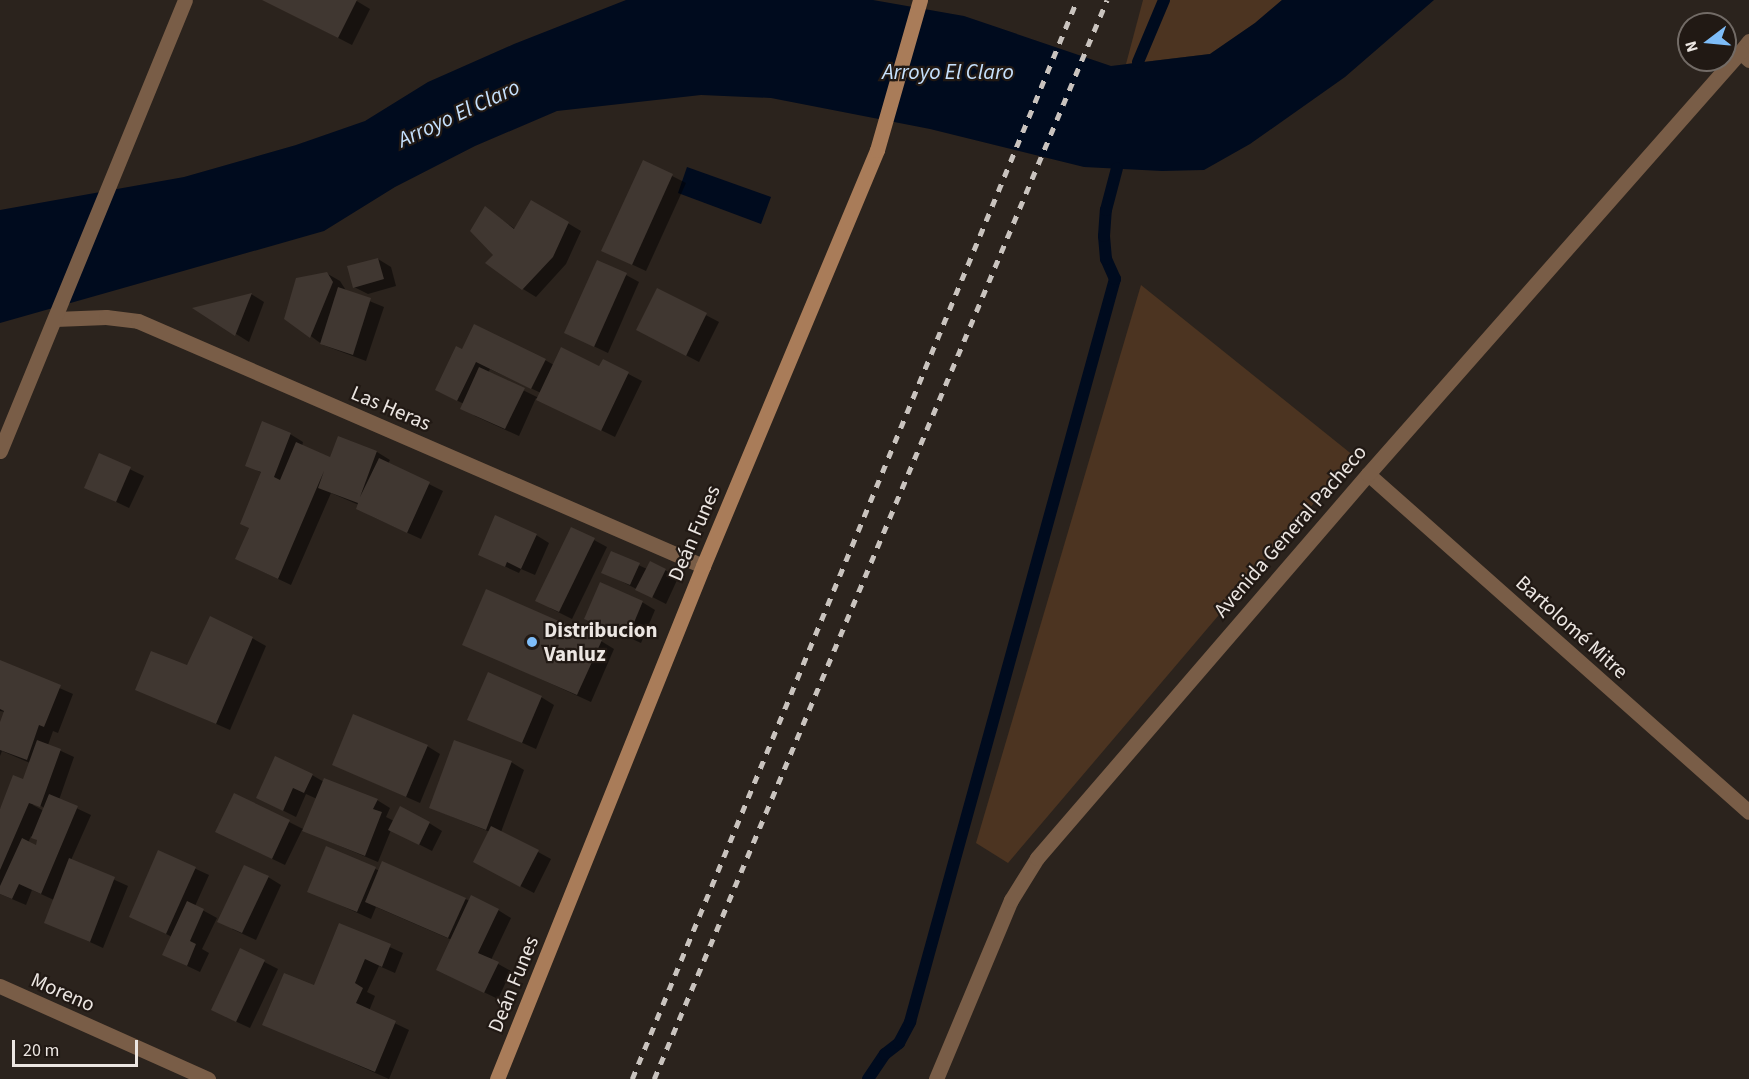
<!DOCTYPE html>
<meta charset="utf-8">
<style>
body{margin:0}
#map{position:relative;width:1749px;height:1079px;overflow:hidden;background:#2b231d;font-family:"Source Sans 3",sans-serif}
div>[style]{position:absolute}
[style*='--x']{left:calc(var(--x)*1px);top:calc(var(--y)*1px);width:calc(var(--w)*1px);rotate:calc(var(--a)*1deg)}
.green>*{inset:0;background:#4c3421}
.water>*{inset:0;background:#000b1e}
.shadow>*{inset:0;background:#0007}
.stream>*{height:12px;margin:-6px;padding:0 6px;transform-origin:6px;border-radius:6px;background:#000b1e}
.building>*{inset:0;background:#403731}
.minor>*{height:15px;margin:-7.5px;padding:0 7.5px;transform-origin:7.5px;border-radius:7.5px;background:#795d47}
.tertiary>*{height:15px;margin:-7.5px;padding:0 7.5px;transform-origin:7.5px;border-radius:7.5px;background:#795d47}
.secondary>*{height:15px;margin:-7.5px;padding:0 7.5px;transform-origin:7.5px;border-radius:7.5px;background:#a97c59}
.rail>*{height:4.5px;margin-top:-2.25px;transform-origin:0;background:repeating-linear-gradient(90deg,#c9c3be 0 8px,transparent 0 16px)}
.dots>*{width:16px;height:16px;translate:-50% -50%;box-sizing:border-box;border:3px solid #211914;border-radius:50%}
span{translate:-50% -50%;white-space:nowrap;text-align:center;line-height:1.15;-webkit-text-stroke:4.5px #211914;paint-order:stroke}
.street-label{font-size:21px;color:#ece6e2}
.poi-label{font-size:21px;color:#ece6e2;font-weight:700}
.left{translate:0 -50%;text-align:left}
.water-label{font-size:22px;color:#c6e1fd;font-style:italic}
.north{position:absolute;left:1677px;top:12px;width:60px;height:60px;box-sizing:border-box;background:#211914;border:2px solid #726b66;border-radius:50%;rotate:254deg;font-size:16px;font-weight:700;line-height:24px;text-align:center;color:#ece6e2}
.north::after{content:'';display:block;margin:auto;width:21px;height:27px;background:#7ebdf9;clip-path:polygon(50% 0,100% 100%,50% 72%,0 100%)}
.scale{position:absolute;left:12px;top:1040px;width:126px;height:27px;box-sizing:border-box;border:3px solid #ece6e2;border-top:0;padding-left:8px;font-size:18px;line-height:21px;white-space:nowrap;color:#ece6e2;-webkit-text-stroke:4px #211914;paint-order:stroke}
</style>
<div id="map">
<div class="green">
<div style="clip-path:polygon(1143px 0,1282px 0,1255px 23px,1210px 54px,1126px 64px)"></div>
<div style="clip-path:polygon(1141px 285px,1354px 456px,1008px 863px,976px 843px)"></div>
</div>
<div class="water">
<div style="clip-path:polygon(626px 0,873px 0,964px 16px,1111px 66px,1210px 54px,1255px 23px,1282px 0,1434px 0,1345px 77px,1250px 144px,1204px 170px,1162px 171px,1084px 167px,930px 129px,771px 98px,701px 95px,557px 111px,475px 146px,395px 187px,324px 231px,0 323px,0 210px,184px 177px,296px 145px,365px 121px,428px 82px,514px 44px)"></div>
<div style="clip-path:polygon(687px 167px,771px 197px,761px 224px,678px 193px)"></div>
</div>
<div class="shadow">
<div style="clip-path:polygon(264px 0,355px 0,370px 9px,352px 45px)"></div>
<div style="clip-path:polygon(644px 162px,686px 183px,646px 271px,603px 251px)"></div>
<div style="clip-path:polygon(532px 202px,581px 231px,566px 264px,536px 297px,523px 289px,495px 255px,485px 208px,515px 229px)"></div>
<div style="clip-path:polygon(378px 259px,391px 267px,396px 286px,368px 294px,354px 287px)"></div>
<div style="clip-path:polygon(326px 273px,340px 281px,347px 292px,384px 307px,366px 361px,323px 345px,286px 318px)"></div>
<div style="clip-path:polygon(626px 275px,639px 282px,608px 353px,566px 333px)"></div>
<div style="clip-path:polygon(658px 290px,719px 322px,699px 362px,651px 337px)"></div>
<div style="clip-path:polygon(251px 294px,264px 302px,249px 342px,196px 309px)"></div>
<div style="clip-path:polygon(evenodd,463px 351px,545px 360px,554px 365px,600px 368px,603px 361px,642px 381px,615px 437px,536px 398px,519px 436px,475px 416px,464px 404px,450px 397px,463px 351px,490px 369px,541px 393px,539px 398px,488px 373px,490px 369px)"></div>
<div style="clip-path:polygon(290px 434px,303px 442px,302px 446px,331px 459px,338px 438px,377px 452px,390px 460px,388px 464px,443px 491px,421px 539px,371px 516px,358px 508px,359px 505px,331px 493px,291px 585px,236px 559px,250px 528px,262px 473px,247px 465px)"></div>
<div style="clip-path:polygon(100px 455px,144px 476px,129px 508px,85px 487px)"></div>
<div style="clip-path:polygon(536px 535px,549px 543px,535px 575px,521px 569px,519px 573px,480px 555px)"></div>
<div style="clip-path:polygon(594px 540px,607px 547px,572px 619px,550px 608px)"></div>
<div style="clip-path:polygon(612px 553px,647px 569px,665px 570px,678px 578px,666px 604px,603px 572px)"></div>
<div style="clip-path:polygon(642px 602px,655px 610px,641px 643px,586px 618px)"></div>
<div style="clip-path:polygon(252px 638px,266px 646px,230px 730px,137px 689px)"></div>
<div style="clip-path:polygon(601px 641px,614px 649px,591px 702px,464px 644px)"></div>
<div style="clip-path:polygon(evenodd,0 662px,73px 694px,58px 733px,53px 731px,48px 745px,74px 757px,59px 800px,91px 815px,71px 860px,128px 886px,103px 948px,46px 922px,54px 900px,32px 890px,26px 905px,0 894px,0 809px,24px 781px,30px 763px,2px 751px,0 756px,0 726px,5px 712px,0 711px,0 662px,35px 802px,44px 808px,44px 811px,33px 805px,35px 802px,0 662px,31px 836px,38px 840px,37px 847px,28px 843px,31px 836px)"></div>
<div style="clip-path:polygon(541px 697px,554px 705px,536px 749px,469px 719px)"></div>
<div style="clip-path:polygon(427px 746px,440px 754px,420px 803px,334px 765px)"></div>
<div style="clip-path:polygon(511px 762px,524px 770px,501px 832px,551px 859px,534px 893px,488px 869px,490px 832px,431px 808px)"></div>
<div style="clip-path:polygon(312px 775px,324px 782px,377px 800px,390px 808px,386px 817px,394px 821px,429px 823px,442px 831px,432px 851px,391px 830px,378px 862px,302px 830px,285px 865px,230px 839px,235px 795px,305px 830px,317px 799px,306px 794px,296px 817px,258px 798px)"></div>
<div style="clip-path:polygon(159px 852px,209px 875px,195px 906px,217px 918px,202px 949px,209px 953px,200px 972px,164px 955px,172px 937px,131px 916px)"></div>
<div style="clip-path:polygon(375px 869px,498px 910px,511px 918px,491px 960px,511px 971px,498px 999px,438px 970px,452px 940px,376px 907px,371px 919px,309px 891px)"></div>
<div style="clip-path:polygon(268px 877px,281px 885px,256px 940px,232px 929px)"></div>
<div style="clip-path:polygon(340px 925px,403px 953px,395px 973px,379px 966px,367px 992px,375px 996px,369px 1011px,409px 1030px,389px 1079px,264px 1024px,315px 987px)"></div>
<div style="clip-path:polygon(241px 950px,278px 969px,250px 1028px,226px 1017px)"></div>
</div>
<div class="stream">
<div style="--x:1138;--y:62;--w:67;--a:-67.2"></div>
<div style="--x:868;--y:1079;--w:30;--a:-56"></div>
<div style="--x:885;--y:1054;--w:18;--a:-38"></div>
<div style="--x:899;--y:1043;--w:24;--a:-62"></div>
<div style="--x:910;--y:1022;--w:771;--a:-74.58"></div>
<div style="--x:1115;--y:279;--w:22;--a:-114"></div>
<div style="--x:1106;--y:259;--w:23;--a:-95"></div>
<div style="--x:1104;--y:236;--w:26;--a:-86"></div>
<div style="--x:1106;--y:210;--w:43;--a:-75.3"></div>
</div>
<div class="building">
<div style="clip-path:polygon(262px 0,357px 0,338px 38px)"></div>
<div style="clip-path:polygon(643px 160px,673px 174px,632px 265px,601px 251px)"></div>
<div style="clip-path:polygon(531px 200px,569px 222px,553px 257px,522px 290px,485px 263px,493px 255px,470px 231px,485px 206px,514px 229px)"></div>
<div style="clip-path:polygon(378px 258px,384px 279px,353px 288px,347px 266px)"></div>
<div style="clip-path:polygon(597px 260px,627px 273px,594px 347px,564px 333px)"></div>
<div style="clip-path:polygon(327px 272px,333px 282px,310px 338px,284px 319px,296px 278px)"></div>
<div style="clip-path:polygon(338px 287px,371px 298px,353px 355px,320px 344px)"></div>
<div style="clip-path:polygon(657px 288px,707px 313px,686px 356px,636px 330px)"></div>
<div style="clip-path:polygon(252px 293px,235px 336px,192px 308px)"></div>
<div style="clip-path:polygon(474px 324px,546px 359px,531px 389px,476px 362px,457px 401px,435px 390px,456px 346px,462px 349px)"></div>
<div style="clip-path:polygon(561px 347px,599px 366px,603px 359px,629px 372px,601px 431px,536px 400px)"></div>
<div style="clip-path:polygon(479px 367px,525px 388px,505px 429px,460px 409px)"></div>
<div style="clip-path:polygon(262px 421px,291px 433px,274px 477px,280px 480px,296px 442px,330px 457px,338px 436px,377px 451px,360px 497px,379px 458px,430px 482px,407px 533px,356px 509px,358px 503px,318px 488px,324px 471px,278px 579px,235px 559px,249px 528px,240px 524px,261px 472px,245px 466px)"></div>
<div style="clip-path:polygon(99px 453px,131px 467px,116px 502px,84px 488px)"></div>
<div style="clip-path:polygon(495px 515px,537px 534px,521px 569px,507px 562px,505px 567px,478px 555px)"></div>
<div style="clip-path:polygon(571px 527px,595px 538px,559px 612px,535px 601px)"></div>
<div style="clip-path:polygon(611px 551px,640px 563px,630px 585px,601px 573px)"></div>
<div style="clip-path:polygon(650px 561px,666px 569px,652px 598px,635px 590px)"></div>
<div style="clip-path:polygon(600px 582px,643px 601px,628px 637px,584px 619px)"></div>
<div style="clip-path:polygon(486px 589px,602px 640px,577px 695px,462px 645px)"></div>
<div style="clip-path:polygon(210px 616px,253px 637px,216px 724px,135px 690px,151px 651px,187px 665px)"></div>
<div style="clip-path:polygon(0 660px,61px 685px,44px 727px,39px 725px,27px 760px,0 750px,0 722px,4px 711px,0 709px)"></div>
<div style="clip-path:polygon(488px 672px,542px 696px,522px 743px,467px 720px)"></div>
<div style="clip-path:polygon(353px 714px,428px 745px,406px 797px,332px 765px)"></div>
<div style="clip-path:polygon(37px 740px,61px 749px,40px 807px,29px 803px,0 870px,0 809px,13px 775px,23px 779px)"></div>
<div style="clip-path:polygon(454px 740px,512px 761px,486px 830px,429px 808px)"></div>
<div style="clip-path:polygon(275px 756px,313px 774px,304px 793px,293px 788px,283px 811px,256px 798px)"></div>
<div style="clip-path:polygon(324px 778px,378px 799px,373px 809px,382px 812px,365px 856px,302px 831px)"></div>
<div style="clip-path:polygon(234px 793px,290px 820px,272px 859px,215px 832px)"></div>
<div style="clip-path:polygon(49px 794px,78px 806px,41px 894px,19px 884px,12px 899px,0 894px,0 886px,22px 838px,36px 845px,37px 840px,31px 838px)"></div>
<div style="clip-path:polygon(400px 806px,430px 822px,419px 845px,388px 830px)"></div>
<div style="clip-path:polygon(491px 826px,539px 850px,520px 887px,473px 862px)"></div>
<div style="clip-path:polygon(326px 846px,376px 867px,357px 912px,307px 892px)"></div>
<div style="clip-path:polygon(158px 850px,196px 867px,166px 934px,129px 917px)"></div>
<div style="clip-path:polygon(69px 858px,115px 877px,90px 942px,44px 923px)"></div>
<div style="clip-path:polygon(382px 861px,466px 898px,448px 938px,365px 902px)"></div>
<div style="clip-path:polygon(244px 865px,269px 876px,242px 933px,217px 922px)"></div>
<div style="clip-path:polygon(471px 895px,499px 909px,478px 953px,499px 962px,484px 993px,436px 970px)"></div>
<div style="clip-path:polygon(187px 901px,204px 909px,190px 941px,196px 944px,187px 966px,162px 955px)"></div>
<div style="clip-path:polygon(339px 923px,391px 944px,382px 967px,365px 959px,355px 983px,363px 988px,356px 1003px,396px 1021px,375px 1072px,262px 1025px,284px 973px,314px 985px)"></div>
<div style="clip-path:polygon(240px 948px,265px 960px,236px 1022px,211px 1010px)"></div>
</div>
<div class="minor">
<div style="--x:1749;--y:41;--w:14;--a:129"></div>
<div style="--x:1740;--y:52;--w:12;--a:42"></div>
<div style="--x:55;--y:319;--w:51;--a:-2.2"></div>
<div style="--x:106;--y:317;--w:32;--a:7"></div>
<div style="--x:138;--y:321;--w:616;--a:23.44"></div>
<div style="--x:0;--y:451;--w:487;--a:-67.7"></div>
<div style="--x:1368;--y:474;--w:509;--a:41.58"></div>
<div style="--x:0;--y:986;--w:228;--a:24.1"></div>
</div>
<div class="tertiary">
<div style="--x:936;--y:1079;--w:194;--a:-67.3"></div>
<div style="--x:1011;--y:900;--w:49;--a:-58.2"></div>
<div style="--x:1037;--y:858;--w:507;--a:-49.24"></div>
<div style="--x:1368;--y:474;--w:563;--a:-48.6"></div>
</div>
<div class="secondary">
<div style="--x:497;--y:1079;--w:553;--a:-68.12"></div>
<div style="--x:703;--y:566;--w:451;--a:-67.3"></div>
<div style="--x:877;--y:150;--w:156;--a:-74"></div>
</div>
<div class="rail">
<div style="--x:632;--y:1079;--w:1167;--a:-67.59"></div>
<div style="--x:654;--y:1079;--w:1170;--a:-67.23"></div>
</div>
<div class="dots">
<div style="left:532px;top:642px;background:#7ebdf9"></div>
</div>
<div class="street-label">
<span style="left:391px;top:408px;rotate:23deg">Las Heras</span>
<span style="left:1290px;top:531px;rotate:-49deg">Avenida General Pacheco</span>
<span style="left:694px;top:533px;rotate:-67deg">Deán Funes</span>
<span style="left:1572px;top:627px;rotate:42deg">Bartolomé Mitre</span>
<span style="left:513px;top:984px;rotate:-68deg">Deán Funes</span>
<span style="left:63px;top:992px;rotate:24deg">Moreno</span>
</div>
<div class="poi-label">
<span class="left" style="left:544px;top:642px">Distribucion<br>Vanluz</span>
</div>
<div class="water-label">
<span style="left:948px;top:73px">Arroyo El Claro</span>
<span style="left:459px;top:114px;rotate:-25deg">Arroyo El Claro</span>
</div>
<div class="north">N</div>
<div class="scale">20 m</div>
</div>
